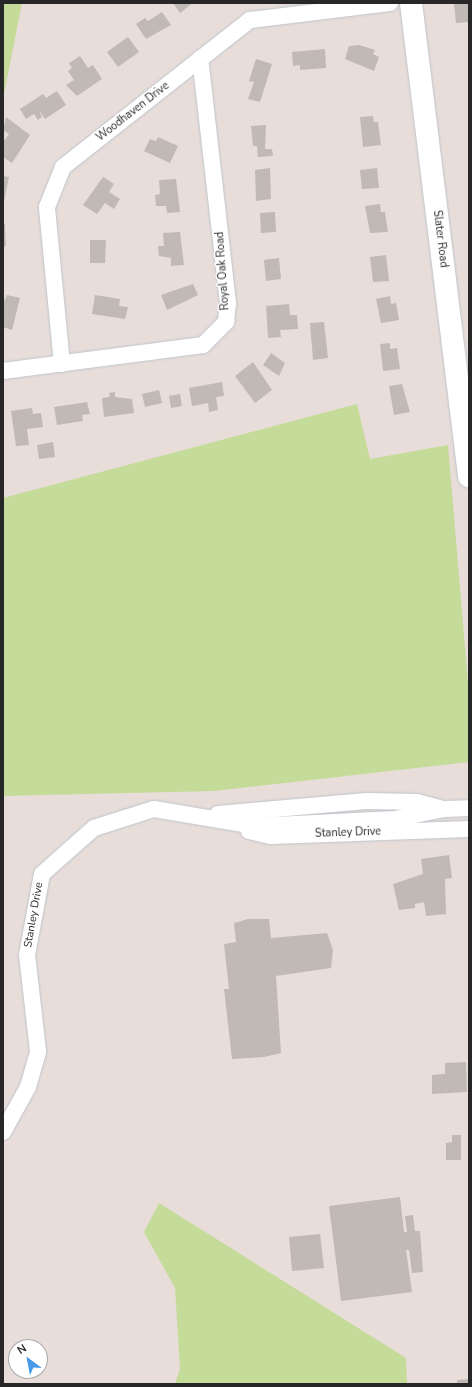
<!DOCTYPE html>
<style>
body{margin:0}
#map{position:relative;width:472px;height:1387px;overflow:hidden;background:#e8ddd9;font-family:"Nunito Sans",sans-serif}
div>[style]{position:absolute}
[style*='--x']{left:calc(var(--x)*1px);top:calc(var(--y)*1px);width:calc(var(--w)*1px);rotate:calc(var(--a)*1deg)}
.green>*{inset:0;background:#c5db9a}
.building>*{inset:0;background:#c1b9b5}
.roads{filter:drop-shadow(0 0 1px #bec5cd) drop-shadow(0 0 1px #bec5cd)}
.minor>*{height:16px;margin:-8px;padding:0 8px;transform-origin:8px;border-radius:8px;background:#fff}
.secondary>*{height:22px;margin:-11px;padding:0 11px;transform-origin:11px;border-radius:11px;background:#fff}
span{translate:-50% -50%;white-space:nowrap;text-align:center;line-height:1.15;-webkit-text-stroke:3px #fff;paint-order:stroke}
.street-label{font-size:11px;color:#272727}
.frame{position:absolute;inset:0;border:4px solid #272727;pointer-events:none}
.north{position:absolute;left:8px;top:1339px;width:40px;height:40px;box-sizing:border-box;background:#fff;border:1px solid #a9a9a9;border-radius:50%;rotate:328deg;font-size:11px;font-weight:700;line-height:16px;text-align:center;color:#272727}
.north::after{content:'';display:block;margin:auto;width:14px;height:18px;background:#4698e9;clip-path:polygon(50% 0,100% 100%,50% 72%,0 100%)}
</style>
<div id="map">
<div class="green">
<div style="clip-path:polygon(3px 3px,22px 3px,3px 99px)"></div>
<div style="clip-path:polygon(357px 404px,370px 459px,448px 445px,469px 694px,469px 762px,214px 791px,3px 796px,3px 498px)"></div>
<div style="clip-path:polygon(159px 1203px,406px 1358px,407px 1384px,175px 1384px,180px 1369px,175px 1288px,144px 1232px)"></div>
</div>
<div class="building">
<div style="clip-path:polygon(173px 3px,193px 3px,180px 13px)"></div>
<div style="clip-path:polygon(454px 3px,469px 3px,469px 22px,456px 23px)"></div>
<div style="clip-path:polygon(162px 12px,171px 25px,146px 39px,136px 24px,145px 18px,148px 21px)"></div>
<div style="clip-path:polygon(128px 37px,139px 52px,118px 67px,107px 52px)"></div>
<div style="clip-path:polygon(359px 45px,375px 50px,373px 54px,379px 57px,374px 71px,345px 59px,349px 46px)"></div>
<div style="clip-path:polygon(325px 49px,326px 68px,300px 70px,300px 65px,293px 66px,292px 52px)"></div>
<div style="clip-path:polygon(80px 56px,88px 68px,93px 65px,102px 79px,77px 96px,66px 85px,74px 80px,68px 71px,72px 68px,69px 63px)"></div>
<div style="clip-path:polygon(256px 59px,272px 64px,260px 102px,248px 99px,254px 82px,249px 81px)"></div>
<div style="clip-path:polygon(57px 91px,66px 105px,45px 119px,39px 110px,42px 117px,38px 120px,34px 114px,26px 119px,20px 109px,43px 94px,46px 98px)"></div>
<div style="clip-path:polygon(373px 116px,374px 122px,378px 122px,381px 145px,363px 147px,360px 117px)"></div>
<div style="clip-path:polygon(6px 117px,30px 135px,12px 163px,3px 157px,3px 142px,9px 134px,3px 130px)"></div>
<div style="clip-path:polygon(266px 125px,265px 149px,272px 149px,273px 156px,258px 157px,257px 146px,253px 146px,251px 126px)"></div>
<div style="clip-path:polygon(158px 137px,178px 146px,170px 163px,144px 151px,150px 139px,156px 141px)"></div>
<div style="clip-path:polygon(270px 168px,271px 199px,256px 201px,255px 170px)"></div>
<div style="clip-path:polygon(377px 168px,379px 188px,362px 189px,360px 170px)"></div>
<div style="clip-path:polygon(3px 176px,9px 177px,4px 201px,3px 200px)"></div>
<div style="clip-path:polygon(103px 177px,114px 184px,109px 192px,120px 199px,114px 209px,105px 203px,97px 214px,83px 205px)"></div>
<div style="clip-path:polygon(176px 179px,180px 212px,167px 213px,166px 206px,156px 206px,155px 195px,160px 194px,159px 180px)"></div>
<div style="clip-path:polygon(380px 204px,381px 212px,385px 212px,388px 232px,370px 233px,365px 206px)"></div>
<div style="clip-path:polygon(275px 212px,276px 232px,261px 233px,260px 213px)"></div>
<div style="clip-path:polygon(3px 224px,5px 224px,6px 246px,3px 247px)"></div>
<div style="clip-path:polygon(180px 232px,184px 265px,171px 266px,171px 258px,159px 256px,158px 246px,164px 246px,163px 233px)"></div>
<div style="clip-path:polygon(90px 240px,106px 240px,105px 263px,90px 263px)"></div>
<div style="clip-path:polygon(386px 255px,389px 281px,373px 282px,370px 257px)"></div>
<div style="clip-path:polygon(279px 258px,281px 279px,266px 281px,264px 260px)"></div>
<div style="clip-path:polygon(193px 284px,198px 295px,167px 310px,161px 295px)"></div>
<div style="clip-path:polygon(7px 295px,20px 298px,12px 330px,3px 327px,3px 304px)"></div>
<div style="clip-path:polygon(95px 295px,120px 299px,119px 306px,128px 307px,125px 319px,92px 314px)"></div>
<div style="clip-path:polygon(390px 296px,391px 304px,396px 303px,399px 320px,381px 323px,376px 299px)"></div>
<div style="clip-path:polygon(289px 304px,290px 315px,297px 315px,298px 329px,280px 330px,281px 337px,268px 338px,266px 306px)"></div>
<div style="clip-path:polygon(324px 322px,328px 358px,313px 360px,310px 323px)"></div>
<div style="clip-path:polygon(390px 343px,390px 349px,397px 348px,400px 369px,383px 371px,380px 344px)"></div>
<div style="clip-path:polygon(271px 353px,285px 363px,279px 376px,263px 365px)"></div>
<div style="clip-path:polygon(253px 362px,272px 390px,255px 403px,235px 376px)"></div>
<div style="clip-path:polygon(222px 382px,224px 396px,216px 397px,218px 410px,209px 412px,208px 403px,192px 406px,189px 388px)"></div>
<div style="clip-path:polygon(402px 384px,410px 412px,394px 415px,389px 386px)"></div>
<div style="clip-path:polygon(159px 390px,162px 403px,145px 407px,142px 394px)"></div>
<div style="clip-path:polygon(115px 392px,115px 397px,132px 399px,134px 413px,104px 417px,102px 398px,110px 397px,109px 393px)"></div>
<div style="clip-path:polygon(180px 394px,182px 406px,171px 408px,169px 396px)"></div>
<div style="clip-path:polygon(87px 402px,90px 414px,82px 415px,83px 421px,57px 425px,54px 407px)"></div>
<div style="clip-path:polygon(32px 408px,33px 414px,41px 413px,43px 427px,27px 429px,29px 445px,16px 446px,11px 411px)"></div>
<div style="clip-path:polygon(53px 442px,55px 457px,39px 459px,37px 445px)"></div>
<div style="clip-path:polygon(449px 855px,452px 878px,445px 879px,446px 914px,426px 916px,424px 902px,415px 904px,415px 908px,399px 910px,393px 884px,423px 874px,421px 859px)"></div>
<div style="clip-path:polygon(248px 919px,269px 919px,271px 938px,327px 933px,333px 950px,331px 968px,276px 976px,281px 1053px,264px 1057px,232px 1059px,224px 989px,229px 989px,224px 944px,236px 942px,234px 923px)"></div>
<div style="clip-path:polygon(466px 1062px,467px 1092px,432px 1094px,432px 1075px,445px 1074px,445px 1063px)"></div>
<div style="clip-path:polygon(452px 1135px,461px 1135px,461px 1160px,446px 1160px,446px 1143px,452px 1142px)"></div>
<div style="clip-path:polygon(400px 1197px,404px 1232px,407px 1232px,405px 1216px,413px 1215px,415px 1231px,420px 1231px,423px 1272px,412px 1273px,409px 1250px,406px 1250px,412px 1292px,341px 1301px,329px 1206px)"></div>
<div style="clip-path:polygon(320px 1234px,324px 1268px,292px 1271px,289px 1237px)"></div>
<div style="clip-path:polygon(469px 1379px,469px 1384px,457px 1384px,457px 1380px)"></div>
</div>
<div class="roads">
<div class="minor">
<div style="--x:62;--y:364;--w:158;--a:-95.5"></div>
<div style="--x:47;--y:207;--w:43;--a:-68.2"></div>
<div style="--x:63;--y:167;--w:238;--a:-38.2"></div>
<div style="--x:250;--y:20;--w:141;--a:-6.9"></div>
<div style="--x:3;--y:371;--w:202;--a:-7.4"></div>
<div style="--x:203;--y:345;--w:33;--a:-45"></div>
<div style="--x:226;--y:322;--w:19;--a:-84"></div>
<div style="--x:228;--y:303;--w:246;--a:-96.5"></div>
<div style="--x:218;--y:814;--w:149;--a:-5"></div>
<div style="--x:366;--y:801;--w:51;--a:1.1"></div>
<div style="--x:417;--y:802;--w:24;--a:15"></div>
<div style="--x:249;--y:831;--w:22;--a:13"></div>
<div style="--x:270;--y:836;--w:199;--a:-2"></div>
<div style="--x:3;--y:1132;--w:51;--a:-60.9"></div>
<div style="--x:28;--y:1087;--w:37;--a:-74"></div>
<div style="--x:38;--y:1051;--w:97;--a:-96.5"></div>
<div style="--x:27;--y:955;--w:82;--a:-79.5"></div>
<div style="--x:42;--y:874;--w:69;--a:-41.5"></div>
<div style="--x:94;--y:828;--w:63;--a:-17.6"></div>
<div style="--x:154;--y:809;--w:103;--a:9.5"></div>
<div style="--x:256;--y:826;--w:139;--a:-2.9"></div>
<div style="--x:395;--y:819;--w:50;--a:-11.5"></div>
<div style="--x:444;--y:809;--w:25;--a:-2"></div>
</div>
<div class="secondary">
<div style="--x:411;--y:3;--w:477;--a:83"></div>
</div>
</div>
<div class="street-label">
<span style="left:133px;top:112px;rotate:-38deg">Woodhaven Drive</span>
<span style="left:440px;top:239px;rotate:83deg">Slater Road</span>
<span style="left:223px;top:271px;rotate:-94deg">Royal Oak Road</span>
<span style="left:348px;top:833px;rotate:-2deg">Stanley Drive</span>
<span style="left:34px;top:915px;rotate:-80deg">Stanley Drive</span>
</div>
<div class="frame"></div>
<div class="north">N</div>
</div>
